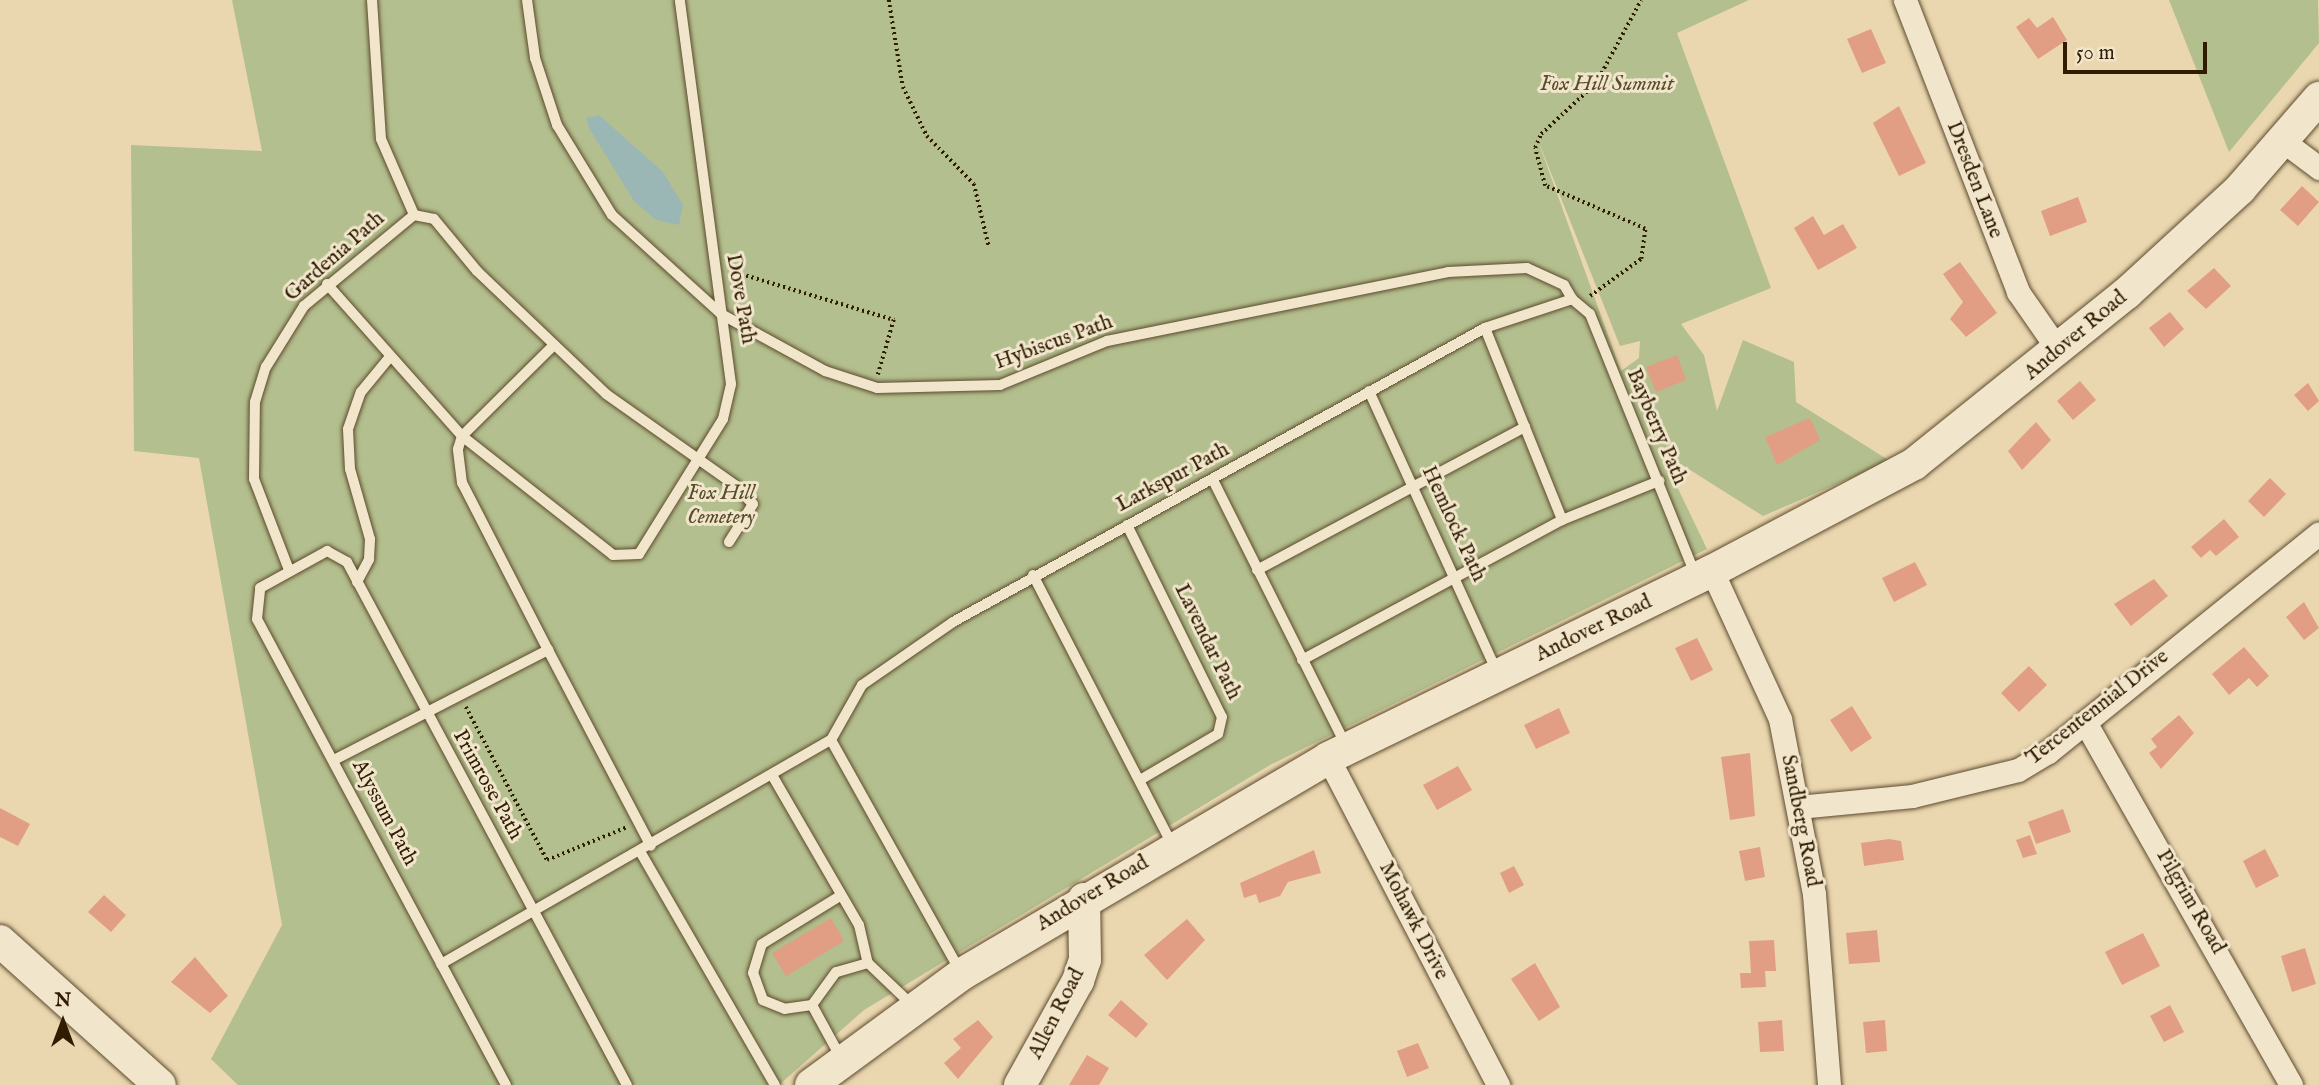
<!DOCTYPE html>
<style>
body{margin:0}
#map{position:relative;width:2319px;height:1085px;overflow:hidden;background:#ead7b0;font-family:"IM FELL English",serif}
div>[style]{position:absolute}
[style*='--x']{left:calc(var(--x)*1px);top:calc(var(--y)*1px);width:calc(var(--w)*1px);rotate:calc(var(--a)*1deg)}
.green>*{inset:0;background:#b3bf8e}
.water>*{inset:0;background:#9bb7b5}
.building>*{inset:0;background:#e19e84}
.path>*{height:3.5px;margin-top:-1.75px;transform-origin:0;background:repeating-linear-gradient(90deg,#2f1c01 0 2px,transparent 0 5.5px)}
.roads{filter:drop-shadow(0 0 2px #5e4b2d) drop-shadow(0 0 2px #5e4b2d)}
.lane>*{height:10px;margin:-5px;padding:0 5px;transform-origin:5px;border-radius:5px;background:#f1e5cc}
.street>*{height:23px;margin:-11.5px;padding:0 11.5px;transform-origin:11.5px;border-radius:11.5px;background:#f1e5cc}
.secondary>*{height:32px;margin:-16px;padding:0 16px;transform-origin:16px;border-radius:16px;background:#f1e5cc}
span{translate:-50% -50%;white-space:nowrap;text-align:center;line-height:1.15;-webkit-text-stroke:6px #f1e5cc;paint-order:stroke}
.park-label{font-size:21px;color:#574d2b;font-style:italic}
.street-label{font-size:21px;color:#2f1c01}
.north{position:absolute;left:28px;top:987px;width:70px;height:70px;-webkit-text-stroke:5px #f1e5cc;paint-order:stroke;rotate:0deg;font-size:19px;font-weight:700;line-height:28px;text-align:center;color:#2f1c01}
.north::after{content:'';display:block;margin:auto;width:24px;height:32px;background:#2f1c01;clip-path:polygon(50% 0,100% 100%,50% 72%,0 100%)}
.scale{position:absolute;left:2063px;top:42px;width:144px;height:32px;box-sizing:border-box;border:4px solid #2f1c01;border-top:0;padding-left:9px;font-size:21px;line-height:24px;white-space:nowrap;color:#2f1c01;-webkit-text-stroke:5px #f1e5cc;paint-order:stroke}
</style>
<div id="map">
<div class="green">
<div style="clip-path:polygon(evenodd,232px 0,1749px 0,1677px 33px,1771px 288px,1681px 324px,1704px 355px,1717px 411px,1743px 340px,1794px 362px,1796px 402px,1890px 461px,1763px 516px,1660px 451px,1707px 549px,1270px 765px,864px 1010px,779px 1085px,238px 1085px,211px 1059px,282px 925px,199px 458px,134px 451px,131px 145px,262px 151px,232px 0,1537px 138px,1620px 346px,1640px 341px,1639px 358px,1621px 371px,1537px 138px)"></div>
<div style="clip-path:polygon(2169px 0,2318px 0,2319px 43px,2229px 152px)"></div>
</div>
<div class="water">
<div style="clip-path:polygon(599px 115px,663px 172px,683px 205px,679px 225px,656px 220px,634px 201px,589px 128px,586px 118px)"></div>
</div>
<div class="building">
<div style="clip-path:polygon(2053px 17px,2067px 40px,2038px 59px,2016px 27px,2029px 18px,2037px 28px)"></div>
<div style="clip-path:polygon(1871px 29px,1886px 63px,1862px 73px,1847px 39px)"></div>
<div style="clip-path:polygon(1899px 106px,1926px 163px,1899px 176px,1873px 123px)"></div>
<div style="clip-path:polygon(2302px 186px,2319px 202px,2298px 226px,2280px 210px)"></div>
<div style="clip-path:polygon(2078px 197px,2087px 222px,2050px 236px,2041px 211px)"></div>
<div style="clip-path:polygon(1813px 216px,1824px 235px,1843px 224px,1857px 248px,1818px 270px,1794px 228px)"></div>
<div style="clip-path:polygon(1960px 262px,1997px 313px,1966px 337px,1950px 319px,1963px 302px,1943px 274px)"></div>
<div style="clip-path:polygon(2214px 268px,2231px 286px,2206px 309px,2187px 291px)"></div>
<div style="clip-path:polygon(2170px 312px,2184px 329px,2164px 347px,2149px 328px)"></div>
<div style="clip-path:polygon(1677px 355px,1686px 380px,1656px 392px,1646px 367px)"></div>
<div style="clip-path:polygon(2080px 381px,2096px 400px,2073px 420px,2057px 401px)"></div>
<div style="clip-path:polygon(2308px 383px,2319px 401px,2308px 411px,2294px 395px)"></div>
<div style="clip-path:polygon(1810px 418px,1820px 440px,1777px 465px,1765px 437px)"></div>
<div style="clip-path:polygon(2036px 422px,2051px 440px,2022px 470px,2008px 451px)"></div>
<div style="clip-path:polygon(2270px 478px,2286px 494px,2264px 517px,2248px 501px)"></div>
<div style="clip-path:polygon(2224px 519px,2239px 537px,2216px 556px,2210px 550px,2201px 558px,2191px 547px)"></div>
<div style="clip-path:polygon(1915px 562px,1927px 585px,1894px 602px,1882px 578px)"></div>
<div style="clip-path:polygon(2154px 579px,2168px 596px,2131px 626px,2114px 604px)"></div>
<div style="clip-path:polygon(2304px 602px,2319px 628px,2304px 640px,2286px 617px)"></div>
<div style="clip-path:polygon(1697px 638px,1713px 670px,1691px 681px,1675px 648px)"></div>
<div style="clip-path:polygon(2244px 647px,2269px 676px,2257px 687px,2249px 678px,2229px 695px,2212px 674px)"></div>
<div style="clip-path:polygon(2029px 666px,2047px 685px,2019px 712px,2001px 693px)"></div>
<div style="clip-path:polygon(1852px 706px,1872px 738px,1851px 752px,1830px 720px)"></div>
<div style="clip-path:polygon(1559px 708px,1570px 733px,1536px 749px,1524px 725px)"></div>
<div style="clip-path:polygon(2179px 715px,2194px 733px,2161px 769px,2149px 753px,2157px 747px,2151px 739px)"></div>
<div style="clip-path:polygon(1750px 753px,1755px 816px,1730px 820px,1721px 757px)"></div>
<div style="clip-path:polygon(1458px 766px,1472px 790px,1437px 810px,1423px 785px)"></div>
<div style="clip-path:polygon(0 808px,30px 824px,18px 846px,0 837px)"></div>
<div style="clip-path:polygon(2063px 809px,2071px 832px,2036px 844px,2028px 822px)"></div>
<div style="clip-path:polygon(2030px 835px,2037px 854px,2023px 858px,2016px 840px)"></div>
<div style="clip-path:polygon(1889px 839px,1901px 841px,1904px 860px,1864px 866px,1861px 843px)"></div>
<div style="clip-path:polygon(1760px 847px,1765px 877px,1745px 881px,1739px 851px)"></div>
<div style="clip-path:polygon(2265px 849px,2279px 876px,2256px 888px,2243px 861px)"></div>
<div style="clip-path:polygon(1314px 850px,1321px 873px,1288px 882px,1280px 896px,1259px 903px,1256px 894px,1244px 898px,1240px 883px)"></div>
<div style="clip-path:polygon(1514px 866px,1524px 885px,1509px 893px,1500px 873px)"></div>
<div style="clip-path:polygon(104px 895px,126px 915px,111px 932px,88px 912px)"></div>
<div style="clip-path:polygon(831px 918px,844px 941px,786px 976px,772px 953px)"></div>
<div style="clip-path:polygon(1187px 919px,1205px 940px,1167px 980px,1144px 955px)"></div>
<div style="clip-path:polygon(1877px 930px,1880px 962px,1849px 964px,1846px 933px)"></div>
<div style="clip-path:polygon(2143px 933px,2160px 966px,2122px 985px,2105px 952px)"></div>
<div style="clip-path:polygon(1774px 940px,1776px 971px,1765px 971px,1766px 987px,1741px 988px,1740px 973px,1751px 973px,1749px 941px)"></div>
<div style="clip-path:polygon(2305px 948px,2316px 984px,2292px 992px,2281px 956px)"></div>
<div style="clip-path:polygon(195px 957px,228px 996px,210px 1013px,171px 982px)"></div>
<div style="clip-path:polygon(1535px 963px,1560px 1007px,1539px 1021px,1511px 979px)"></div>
<div style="clip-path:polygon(1121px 1000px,1148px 1024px,1136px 1038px,1108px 1015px)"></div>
<div style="clip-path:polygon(2170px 1005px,2184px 1032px,2164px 1042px,2150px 1016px)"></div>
<div style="clip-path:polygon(978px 1020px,993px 1037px,958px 1079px,944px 1063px,961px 1048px,953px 1039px)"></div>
<div style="clip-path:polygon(1782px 1020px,1784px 1051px,1760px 1052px,1758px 1022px)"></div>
<div style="clip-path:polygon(1885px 1020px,1887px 1051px,1866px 1053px,1863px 1022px)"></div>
<div style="clip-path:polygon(1418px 1043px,1429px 1068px,1407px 1077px,1397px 1051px)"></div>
<div style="clip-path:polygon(1087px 1055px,1109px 1068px,1099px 1085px,1069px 1085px)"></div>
</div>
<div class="path">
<div style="--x:889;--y:0;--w:88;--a:80.9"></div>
<div style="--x:903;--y:87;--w:55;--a:63.9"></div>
<div style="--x:927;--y:136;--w:67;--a:45.6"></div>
<div style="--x:974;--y:184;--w:65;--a:76.6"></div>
<div style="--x:741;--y:274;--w:160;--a:16.7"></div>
<div style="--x:894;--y:320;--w:57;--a:106.2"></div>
<div style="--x:1590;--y:296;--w:63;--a:-36"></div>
<div style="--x:1641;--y:259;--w:30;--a:-82"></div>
<div style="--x:1645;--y:229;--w:109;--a:-156.7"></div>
<div style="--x:1545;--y:186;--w:39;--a:-105"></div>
<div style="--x:1535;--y:148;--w:15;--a:-67"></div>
<div style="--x:1541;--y:134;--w:75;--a:-42.8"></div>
<div style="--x:1596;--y:83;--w:94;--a:-61.5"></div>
<div style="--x:466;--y:707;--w:173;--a:62.1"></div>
<div style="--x:547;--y:860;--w:87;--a:-22.4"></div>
</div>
<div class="roads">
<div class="lane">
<div style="--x:372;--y:0;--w:139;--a:86.3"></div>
<div style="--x:381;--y:139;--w:83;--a:66.5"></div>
<div style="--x:527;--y:0;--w:59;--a:82.1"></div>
<div style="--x:535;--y:58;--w:71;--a:71.8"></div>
<div style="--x:557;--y:125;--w:105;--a:58.6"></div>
<div style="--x:612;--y:215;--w:147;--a:42.2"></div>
<div style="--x:721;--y:314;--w:119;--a:28.7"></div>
<div style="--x:825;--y:371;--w:55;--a:18.1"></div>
<div style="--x:877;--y:388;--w:123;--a:-1.4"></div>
<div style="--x:1000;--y:385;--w:116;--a:-22.4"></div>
<div style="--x:1107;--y:341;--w:348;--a:-11.4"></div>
<div style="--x:1448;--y:272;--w:79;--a:-2.9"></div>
<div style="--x:1527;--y:268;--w:41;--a:24.7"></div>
<div style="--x:1564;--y:285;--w:16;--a:60"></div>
<div style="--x:414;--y:215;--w:20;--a:11"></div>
<div style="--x:434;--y:219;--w:67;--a:50.4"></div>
<div style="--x:477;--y:271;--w:178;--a:43.6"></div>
<div style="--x:606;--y:394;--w:158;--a:35.2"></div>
<div style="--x:735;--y:485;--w:26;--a:47"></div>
<div style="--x:753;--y:504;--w:45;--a:122.3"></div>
<div style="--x:327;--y:284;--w:203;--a:48.4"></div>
<div style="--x:462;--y:436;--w:192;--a:38.2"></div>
<div style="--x:613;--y:555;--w:26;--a:-2"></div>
<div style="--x:639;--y:554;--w:159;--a:-58.1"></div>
<div style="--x:723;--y:419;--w:36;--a:-77"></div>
<div style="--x:731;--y:384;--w:387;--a:-97.6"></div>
<div style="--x:1572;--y:299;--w:23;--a:40"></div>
<div style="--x:1590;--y:314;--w:283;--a:68"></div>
<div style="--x:1485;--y:328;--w:207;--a:68.1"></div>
<div style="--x:1369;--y:391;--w:309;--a:65.5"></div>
<div style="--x:1213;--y:480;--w:297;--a:63.4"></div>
<div style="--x:1127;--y:525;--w:214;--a:63.7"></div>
<div style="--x:1222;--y:717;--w:17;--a:103"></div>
<div style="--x:1218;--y:734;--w:91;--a:149.5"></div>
<div style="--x:289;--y:570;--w:97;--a:-111"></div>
<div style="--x:254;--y:479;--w:77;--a:-89.3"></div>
<div style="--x:255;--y:402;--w:37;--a:-73"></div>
<div style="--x:266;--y:367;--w:72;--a:-58.1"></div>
<div style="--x:304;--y:306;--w:143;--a:-39.6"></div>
<div style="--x:1257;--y:570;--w:304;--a:-28.1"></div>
<div style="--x:1033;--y:575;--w:305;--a:62.7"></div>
<div style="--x:357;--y:582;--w:26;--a:-62"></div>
<div style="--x:369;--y:559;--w:20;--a:-87"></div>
<div style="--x:370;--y:539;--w:73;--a:-105.9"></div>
<div style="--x:350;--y:469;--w:40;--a:-92.9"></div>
<div style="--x:348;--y:429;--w:39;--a:-71"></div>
<div style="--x:361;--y:392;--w:44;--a:-50.5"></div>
<div style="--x:548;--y:650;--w:188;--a:-117.2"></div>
<div style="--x:462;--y:483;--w:34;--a:-97"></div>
<div style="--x:458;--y:449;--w:14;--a:-73"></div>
<div style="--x:462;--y:436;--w:127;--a:-44.7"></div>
<div style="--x:1302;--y:660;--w:295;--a:-28.3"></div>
<div style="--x:1562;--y:520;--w:105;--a:-21.9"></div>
<div style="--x:831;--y:740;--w:63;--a:-60.6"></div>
<div style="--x:862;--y:685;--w:111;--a:-34.7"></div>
<div style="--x:953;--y:622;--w:608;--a:-28.93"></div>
<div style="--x:1485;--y:328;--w:92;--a:-18.4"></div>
<div style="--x:831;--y:740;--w:265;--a:60.8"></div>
<div style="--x:334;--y:760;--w:241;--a:-27.2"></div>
<div style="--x:548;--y:650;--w:221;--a:62.3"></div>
<div style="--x:772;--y:775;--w:173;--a:59.9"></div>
<div style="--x:859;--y:925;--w:39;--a:77"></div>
<div style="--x:868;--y:963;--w:33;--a:164"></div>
<div style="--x:836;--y:972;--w:41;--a:126"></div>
<div style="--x:812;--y:1005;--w:27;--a:172"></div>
<div style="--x:785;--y:1009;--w:24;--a:-158"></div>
<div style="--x:763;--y:1000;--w:29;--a:-110"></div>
<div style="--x:753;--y:973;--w:30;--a:-73"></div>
<div style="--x:762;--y:944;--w:92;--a:-31.6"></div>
<div style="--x:641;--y:853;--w:268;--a:60"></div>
<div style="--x:868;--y:963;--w:64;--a:43.7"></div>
<div style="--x:441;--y:964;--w:450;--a:-29.9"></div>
<div style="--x:812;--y:1005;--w:60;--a:61.3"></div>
<div style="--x:506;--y:1085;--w:528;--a:-118.12"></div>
<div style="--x:257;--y:619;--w:31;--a:-84"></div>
<div style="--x:260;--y:588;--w:77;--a:-28.9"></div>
<div style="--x:327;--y:551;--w:23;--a:29"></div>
<div style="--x:347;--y:562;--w:593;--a:61.84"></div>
</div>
<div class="street">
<div style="--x:1905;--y:0;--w:313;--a:68.8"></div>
<div style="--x:2018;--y:292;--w:72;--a:55.2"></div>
<div style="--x:2283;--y:141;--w:45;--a:36.9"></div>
<div style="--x:1712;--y:571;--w:163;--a:65.3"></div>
<div style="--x:1780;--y:719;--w:178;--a:79"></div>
<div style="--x:1814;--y:894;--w:192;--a:85.5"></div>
<div style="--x:2085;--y:722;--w:417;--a:60.4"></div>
<div style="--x:1328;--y:758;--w:369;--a:62.5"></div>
<div style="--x:1798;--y:807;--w:115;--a:-5.5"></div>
<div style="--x:1912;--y:796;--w:109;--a:-13.8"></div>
<div style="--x:2018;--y:770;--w:35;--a:-31"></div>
<div style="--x:2048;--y:752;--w:348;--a:-38.9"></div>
</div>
<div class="secondary">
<div style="--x:0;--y:941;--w:215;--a:42"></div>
<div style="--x:811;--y:1085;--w:187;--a:-36.3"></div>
<div style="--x:962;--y:974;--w:425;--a:-30.5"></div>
<div style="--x:1328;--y:758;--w:427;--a:-26"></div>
<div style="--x:1712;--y:571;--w:229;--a:-27.9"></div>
<div style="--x:1914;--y:464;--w:273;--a:-38.8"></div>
<div style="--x:2127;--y:293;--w:154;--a:-42.6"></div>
<div style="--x:2240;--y:189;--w:121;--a:-49"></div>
<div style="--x:1020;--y:1085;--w:119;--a:-60.9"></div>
<div style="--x:1078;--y:981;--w:22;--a:-72"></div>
<div style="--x:1085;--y:960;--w:61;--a:-90.9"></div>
</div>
</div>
<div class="park-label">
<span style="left:1607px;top:85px">Fox Hill Summit</span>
<span style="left:721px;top:506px">Fox Hill<br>Cemetery</span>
</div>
<div class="street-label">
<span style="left:1974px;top:180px;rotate:69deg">Dresden Lane</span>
<span style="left:335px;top:257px;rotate:-41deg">Gardenia Path</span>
<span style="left:740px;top:299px;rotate:80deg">Dove Path</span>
<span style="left:2076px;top:336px;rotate:-40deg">Andover Road</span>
<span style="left:1054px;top:343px;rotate:-20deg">Hybiscus Path</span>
<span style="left:1656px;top:427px;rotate:67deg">Bayberry Path</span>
<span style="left:1173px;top:478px;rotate:-28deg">Larkspur Path</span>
<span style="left:1453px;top:524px;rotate:65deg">Hemlock Path</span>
<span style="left:1594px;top:629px;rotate:-26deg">Andover Road</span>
<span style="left:1207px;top:642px;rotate:64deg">Lavendar Path</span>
<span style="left:2098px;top:708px;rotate:-38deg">Tercentennial Drive</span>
<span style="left:487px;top:785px;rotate:61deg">Primrose Path</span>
<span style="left:384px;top:813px;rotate:62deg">Alyssum Path</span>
<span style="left:1800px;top:821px;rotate:79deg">Sandberg Road</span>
<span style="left:1093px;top:894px;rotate:-31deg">Andover Road</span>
<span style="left:2190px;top:902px;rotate:60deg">Pilgrim Road</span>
<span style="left:1413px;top:921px;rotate:63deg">Mohawk Drive</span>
<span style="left:1057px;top:1014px;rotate:-63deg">Allen Road</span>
</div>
<div class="north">N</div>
<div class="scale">50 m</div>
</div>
